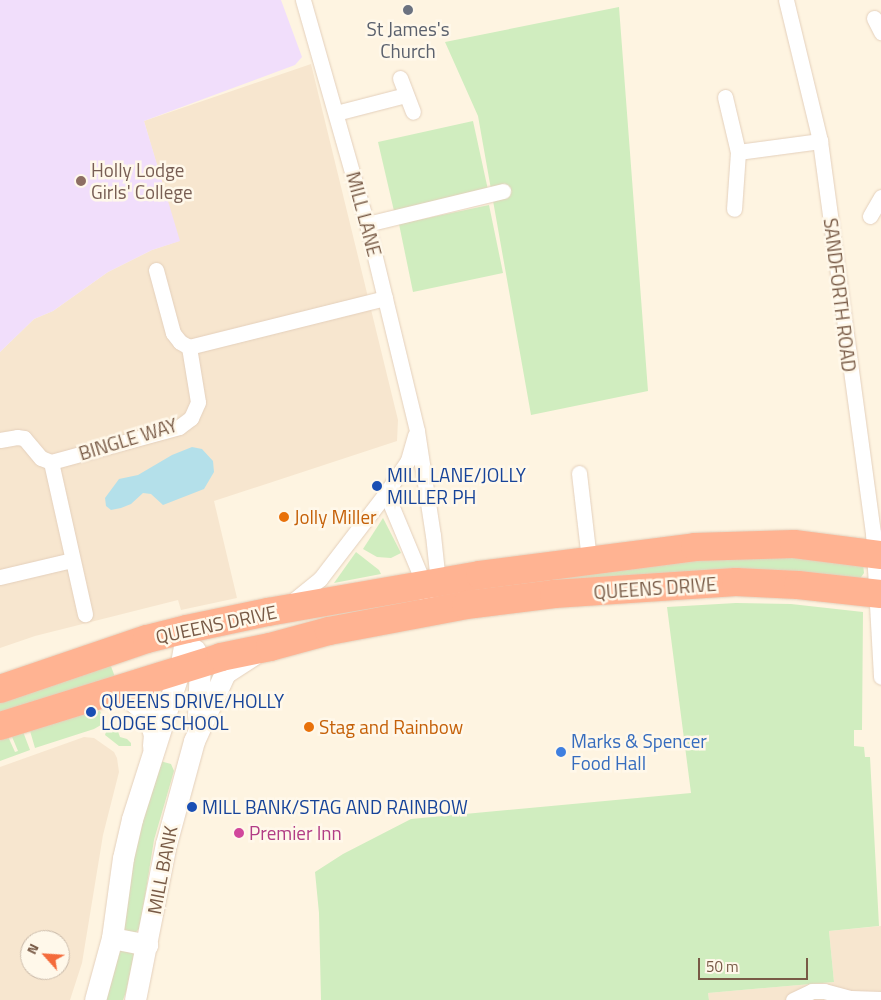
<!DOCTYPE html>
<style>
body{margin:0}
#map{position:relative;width:881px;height:1000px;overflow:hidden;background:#fef4e1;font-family:"Titillium Web",sans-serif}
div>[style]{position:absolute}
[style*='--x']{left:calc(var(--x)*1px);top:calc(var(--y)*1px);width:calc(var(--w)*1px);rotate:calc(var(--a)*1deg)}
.residential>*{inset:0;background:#f7e6cf}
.education>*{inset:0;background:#f1defb}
.green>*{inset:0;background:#d0edbf}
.water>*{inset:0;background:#b4e0ea}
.roads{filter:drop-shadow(0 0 1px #e4d0bc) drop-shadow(0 0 1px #e4d0bc)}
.street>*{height:15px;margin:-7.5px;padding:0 7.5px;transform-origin:7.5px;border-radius:7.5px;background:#fff}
.secondary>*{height:21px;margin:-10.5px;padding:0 10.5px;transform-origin:10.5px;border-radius:10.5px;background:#fff}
.highway>*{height:28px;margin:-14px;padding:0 14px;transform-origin:14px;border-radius:14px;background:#ffb392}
.dots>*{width:14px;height:14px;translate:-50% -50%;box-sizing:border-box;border:2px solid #fff8ea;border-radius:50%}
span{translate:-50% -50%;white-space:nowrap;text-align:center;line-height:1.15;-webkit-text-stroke:5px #fff8ea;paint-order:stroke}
.worship-label{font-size:19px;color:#5b616d}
.education-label{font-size:19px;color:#785e54}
.left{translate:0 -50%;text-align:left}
.street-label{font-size:19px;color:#785a46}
.transit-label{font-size:19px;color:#164399}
.food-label{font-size:19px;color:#c56008}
.shop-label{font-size:19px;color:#366cbe}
.hotel-label{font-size:19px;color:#b23c85}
.north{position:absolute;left:20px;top:930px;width:50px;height:50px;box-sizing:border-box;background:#fff8ea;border:1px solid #c9b9a8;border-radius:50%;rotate:296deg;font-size:14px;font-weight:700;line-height:20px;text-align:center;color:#785a46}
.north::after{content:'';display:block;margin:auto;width:18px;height:22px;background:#f46b3b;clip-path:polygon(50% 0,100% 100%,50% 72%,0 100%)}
.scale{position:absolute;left:698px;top:958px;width:110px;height:22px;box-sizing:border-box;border:2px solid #785a46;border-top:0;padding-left:6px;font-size:15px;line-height:18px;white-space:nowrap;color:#785a46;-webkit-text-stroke:4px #fff8ea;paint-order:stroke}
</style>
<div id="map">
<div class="residential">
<div style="clip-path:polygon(311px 64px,398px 420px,397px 441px,214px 501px,237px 598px,181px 610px,178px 600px,35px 636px,0 648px,0 352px,34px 319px,53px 311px,108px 272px,152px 250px,179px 241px,144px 121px)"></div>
<div style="clip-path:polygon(evenodd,84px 737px,94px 738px,114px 752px,117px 758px,119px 772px,103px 835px,82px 963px,70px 1000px,0 1000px,0 767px,84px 737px,30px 940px,60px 940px,60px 970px,30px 970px,30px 940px)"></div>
<div style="clip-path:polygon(881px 926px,881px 1000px,709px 1000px,708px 993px,834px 982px,829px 931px)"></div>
</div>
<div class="education">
<div style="clip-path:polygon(0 0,281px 0,302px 57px,295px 65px,144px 121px,180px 241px,152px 250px,108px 272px,53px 311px,34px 319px,0 352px)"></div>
</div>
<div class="green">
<div style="clip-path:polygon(619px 7px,648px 391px,531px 415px,478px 116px,445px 42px)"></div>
<div style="clip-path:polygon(473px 121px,488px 190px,394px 211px,378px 142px)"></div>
<div style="clip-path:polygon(489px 205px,503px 273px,413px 292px,399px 224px)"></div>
<div style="clip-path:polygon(383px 518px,401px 553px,391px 558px,377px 557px,363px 549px)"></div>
<div style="clip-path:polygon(356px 552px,379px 570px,381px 574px,334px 583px)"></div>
<div style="clip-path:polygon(771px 554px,863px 564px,864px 573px,859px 580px,576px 581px,558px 578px,666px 560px)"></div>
<div style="clip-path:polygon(736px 603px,791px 604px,863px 612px,862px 730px,854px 730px,854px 746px,864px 747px,865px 757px,870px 757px,879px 926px,829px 931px,834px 982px,708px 993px,709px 1000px,321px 1000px,319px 913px,315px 872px,343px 854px,411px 819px,691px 793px,667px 607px)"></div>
<div style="clip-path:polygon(109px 661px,115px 677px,0 713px,0 699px)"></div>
<div style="clip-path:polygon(81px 707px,83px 715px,100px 711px,103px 718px,101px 725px,94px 729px,35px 748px,28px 724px)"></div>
<div style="clip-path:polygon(116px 726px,120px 737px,127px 739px,131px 743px,131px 746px,119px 746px,105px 735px,107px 729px)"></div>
<div style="clip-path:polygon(22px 729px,30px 750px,0 761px,0 734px,6px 732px,15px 752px,18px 751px,10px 732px)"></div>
<div style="clip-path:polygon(160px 761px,171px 764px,174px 771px,154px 840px,140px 928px,133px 935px,123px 930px,133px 847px)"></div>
<div style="clip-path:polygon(120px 948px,132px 951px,134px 955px,126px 992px,123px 1000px,103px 1000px)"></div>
</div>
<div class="water">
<div style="clip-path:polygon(192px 447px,202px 449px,213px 461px,214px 472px,204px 489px,163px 505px,151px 494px,143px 493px,131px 504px,121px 508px,111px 510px,106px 506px,105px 498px,119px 479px,138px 475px,172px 455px)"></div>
</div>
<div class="roads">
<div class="street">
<div style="--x:303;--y:0;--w:233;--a:74.1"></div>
<div style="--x:367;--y:224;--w:213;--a:76.4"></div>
<div style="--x:417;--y:431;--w:105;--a:81.3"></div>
<div style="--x:433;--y:535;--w:47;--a:83.9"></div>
<div style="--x:438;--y:582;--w:6;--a:108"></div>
<div style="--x:786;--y:0;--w:145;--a:76.4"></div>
<div style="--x:820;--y:141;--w:396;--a:82.3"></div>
<div style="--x:873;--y:533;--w:144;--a:86.8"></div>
<div style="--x:874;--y:18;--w:16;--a:63"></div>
<div style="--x:400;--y:78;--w:36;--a:69"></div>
<div style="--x:725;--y:97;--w:57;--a:76.7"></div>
<div style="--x:738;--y:152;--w:57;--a:94"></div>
<div style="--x:336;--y:113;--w:72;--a:-14.4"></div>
<div style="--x:738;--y:152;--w:83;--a:-7.6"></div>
<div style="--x:870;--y:216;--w:22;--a:-60"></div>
<div style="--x:367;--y:224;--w:140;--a:-13.6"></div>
<div style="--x:156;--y:270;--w:65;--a:74.9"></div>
<div style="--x:173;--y:333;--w:11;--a:52"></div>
<div style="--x:180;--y:342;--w:10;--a:29"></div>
<div style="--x:0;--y:440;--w:17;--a:-10"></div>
<div style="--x:17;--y:437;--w:7;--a:8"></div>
<div style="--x:24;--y:438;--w:26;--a:50"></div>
<div style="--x:41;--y:458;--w:11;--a:22"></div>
<div style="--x:51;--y:462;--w:133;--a:-15.3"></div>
<div style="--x:179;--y:427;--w:15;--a:-37"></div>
<div style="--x:191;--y:418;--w:17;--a:-66"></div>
<div style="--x:198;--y:402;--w:56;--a:-99.3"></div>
<div style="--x:189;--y:347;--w:202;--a:-14"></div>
<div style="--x:51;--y:462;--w:156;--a:77.4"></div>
<div style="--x:579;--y:473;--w:88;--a:83.4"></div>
<div style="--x:386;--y:493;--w:99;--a:67.3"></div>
<div style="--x:424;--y:584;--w:27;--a:80"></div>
<div style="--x:0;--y:577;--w:74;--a:-13.3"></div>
<div style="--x:289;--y:604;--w:40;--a:-39"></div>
<div style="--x:320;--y:579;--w:108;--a:-52.5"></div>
<div style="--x:386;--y:493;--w:40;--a:-56"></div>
<div style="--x:408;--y:460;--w:26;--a:-74"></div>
<div style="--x:793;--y:1000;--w:21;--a:-25"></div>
<div style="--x:812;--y:991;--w:12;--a:0"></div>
<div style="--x:824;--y:991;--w:28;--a:15"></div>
<div style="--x:851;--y:998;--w:30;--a:2"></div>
</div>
<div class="secondary">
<div style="--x:195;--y:650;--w:13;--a:67"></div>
<div style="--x:200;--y:662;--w:54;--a:92.1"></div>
<div style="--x:112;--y:690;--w:19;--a:25"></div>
<div style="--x:129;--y:698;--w:16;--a:40"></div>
<div style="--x:141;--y:708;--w:14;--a:54"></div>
<div style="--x:149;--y:719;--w:16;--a:72"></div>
<div style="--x:154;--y:734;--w:12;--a:95"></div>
<div style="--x:112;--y:938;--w:36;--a:11"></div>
<div style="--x:95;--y:1000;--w:64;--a:-74.7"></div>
<div style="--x:112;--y:938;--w:81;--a:-82.2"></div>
<div style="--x:123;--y:858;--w:40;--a:-77"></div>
<div style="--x:132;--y:819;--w:157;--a:-72.3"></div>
<div style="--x:180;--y:669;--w:41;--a:-80.1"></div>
<div style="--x:135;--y:1000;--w:159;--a:-78.8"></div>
<div style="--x:166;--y:844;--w:107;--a:-74.8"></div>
<div style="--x:194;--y:741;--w:75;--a:-65.5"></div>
<div style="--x:225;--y:673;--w:35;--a:-33"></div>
</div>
<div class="highway">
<div style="--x:0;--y:689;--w:155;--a:-18.8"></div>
<div style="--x:147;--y:639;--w:41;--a:-14"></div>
<div style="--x:187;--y:629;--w:83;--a:-11.9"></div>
<div style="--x:268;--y:612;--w:215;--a:-9.9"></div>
<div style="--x:480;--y:575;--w:217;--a:-7.4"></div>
<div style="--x:695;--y:547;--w:99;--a:-1.7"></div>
<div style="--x:794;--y:544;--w:88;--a:7.2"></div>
<div style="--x:0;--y:726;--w:232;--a:-17.3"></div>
<div style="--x:221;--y:657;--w:50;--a:-11.5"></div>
<div style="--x:270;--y:647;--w:61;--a:-15.2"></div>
<div style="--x:329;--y:631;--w:139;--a:-10.7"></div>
<div style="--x:466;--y:605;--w:89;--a:-7.1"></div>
<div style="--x:554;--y:594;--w:182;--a:-3.8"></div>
<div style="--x:736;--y:582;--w:62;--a:2.8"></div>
<div style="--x:798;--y:585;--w:83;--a:6.2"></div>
</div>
</div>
<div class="dots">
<div style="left:408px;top:10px;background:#6b7280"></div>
<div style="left:81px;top:181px;background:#8d6e63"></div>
<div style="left:377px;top:486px;background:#1a4fb4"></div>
<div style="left:284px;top:517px;background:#e8710a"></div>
<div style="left:91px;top:712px;background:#1a4fb4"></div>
<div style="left:309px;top:727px;background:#e8710a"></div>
<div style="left:561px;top:752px;background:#3f7fe0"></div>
<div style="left:192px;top:807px;background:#1a4fb4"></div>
<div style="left:239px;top:833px;background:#d1479c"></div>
</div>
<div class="worship-label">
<span style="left:408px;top:40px">St James's<br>Church</span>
</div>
<div class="education-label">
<span class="left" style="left:91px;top:181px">Holly Lodge<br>Girls' College</span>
</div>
<div class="street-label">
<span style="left:364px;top:214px;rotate:75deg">MILL LANE</span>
<span style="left:840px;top:295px;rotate:83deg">SANDFORTH ROAD</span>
<span style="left:128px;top:439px;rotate:-17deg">BINGLE WAY</span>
<span style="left:655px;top:588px;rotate:-4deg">QUEENS DRIVE</span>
<span style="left:216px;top:624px;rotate:-12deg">QUEENS DRIVE</span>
<span style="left:162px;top:870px;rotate:-79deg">MILL BANK</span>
</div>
<div class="transit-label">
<span class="left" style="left:387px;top:486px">MILL LANE/JOLLY<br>MILLER PH</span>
<span class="left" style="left:101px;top:712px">QUEENS DRIVE/HOLLY<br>LODGE SCHOOL</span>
<span class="left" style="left:202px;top:807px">MILL BANK/STAG AND RAINBOW</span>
</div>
<div class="food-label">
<span class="left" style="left:294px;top:517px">Jolly Miller</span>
<span class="left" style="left:319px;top:727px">Stag and Rainbow</span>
</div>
<div class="shop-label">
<span class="left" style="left:571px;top:752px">Marks &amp; Spencer<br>Food Hall</span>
</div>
<div class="hotel-label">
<span class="left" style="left:249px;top:833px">Premier Inn</span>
</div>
<div class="north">N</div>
<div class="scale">50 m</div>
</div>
